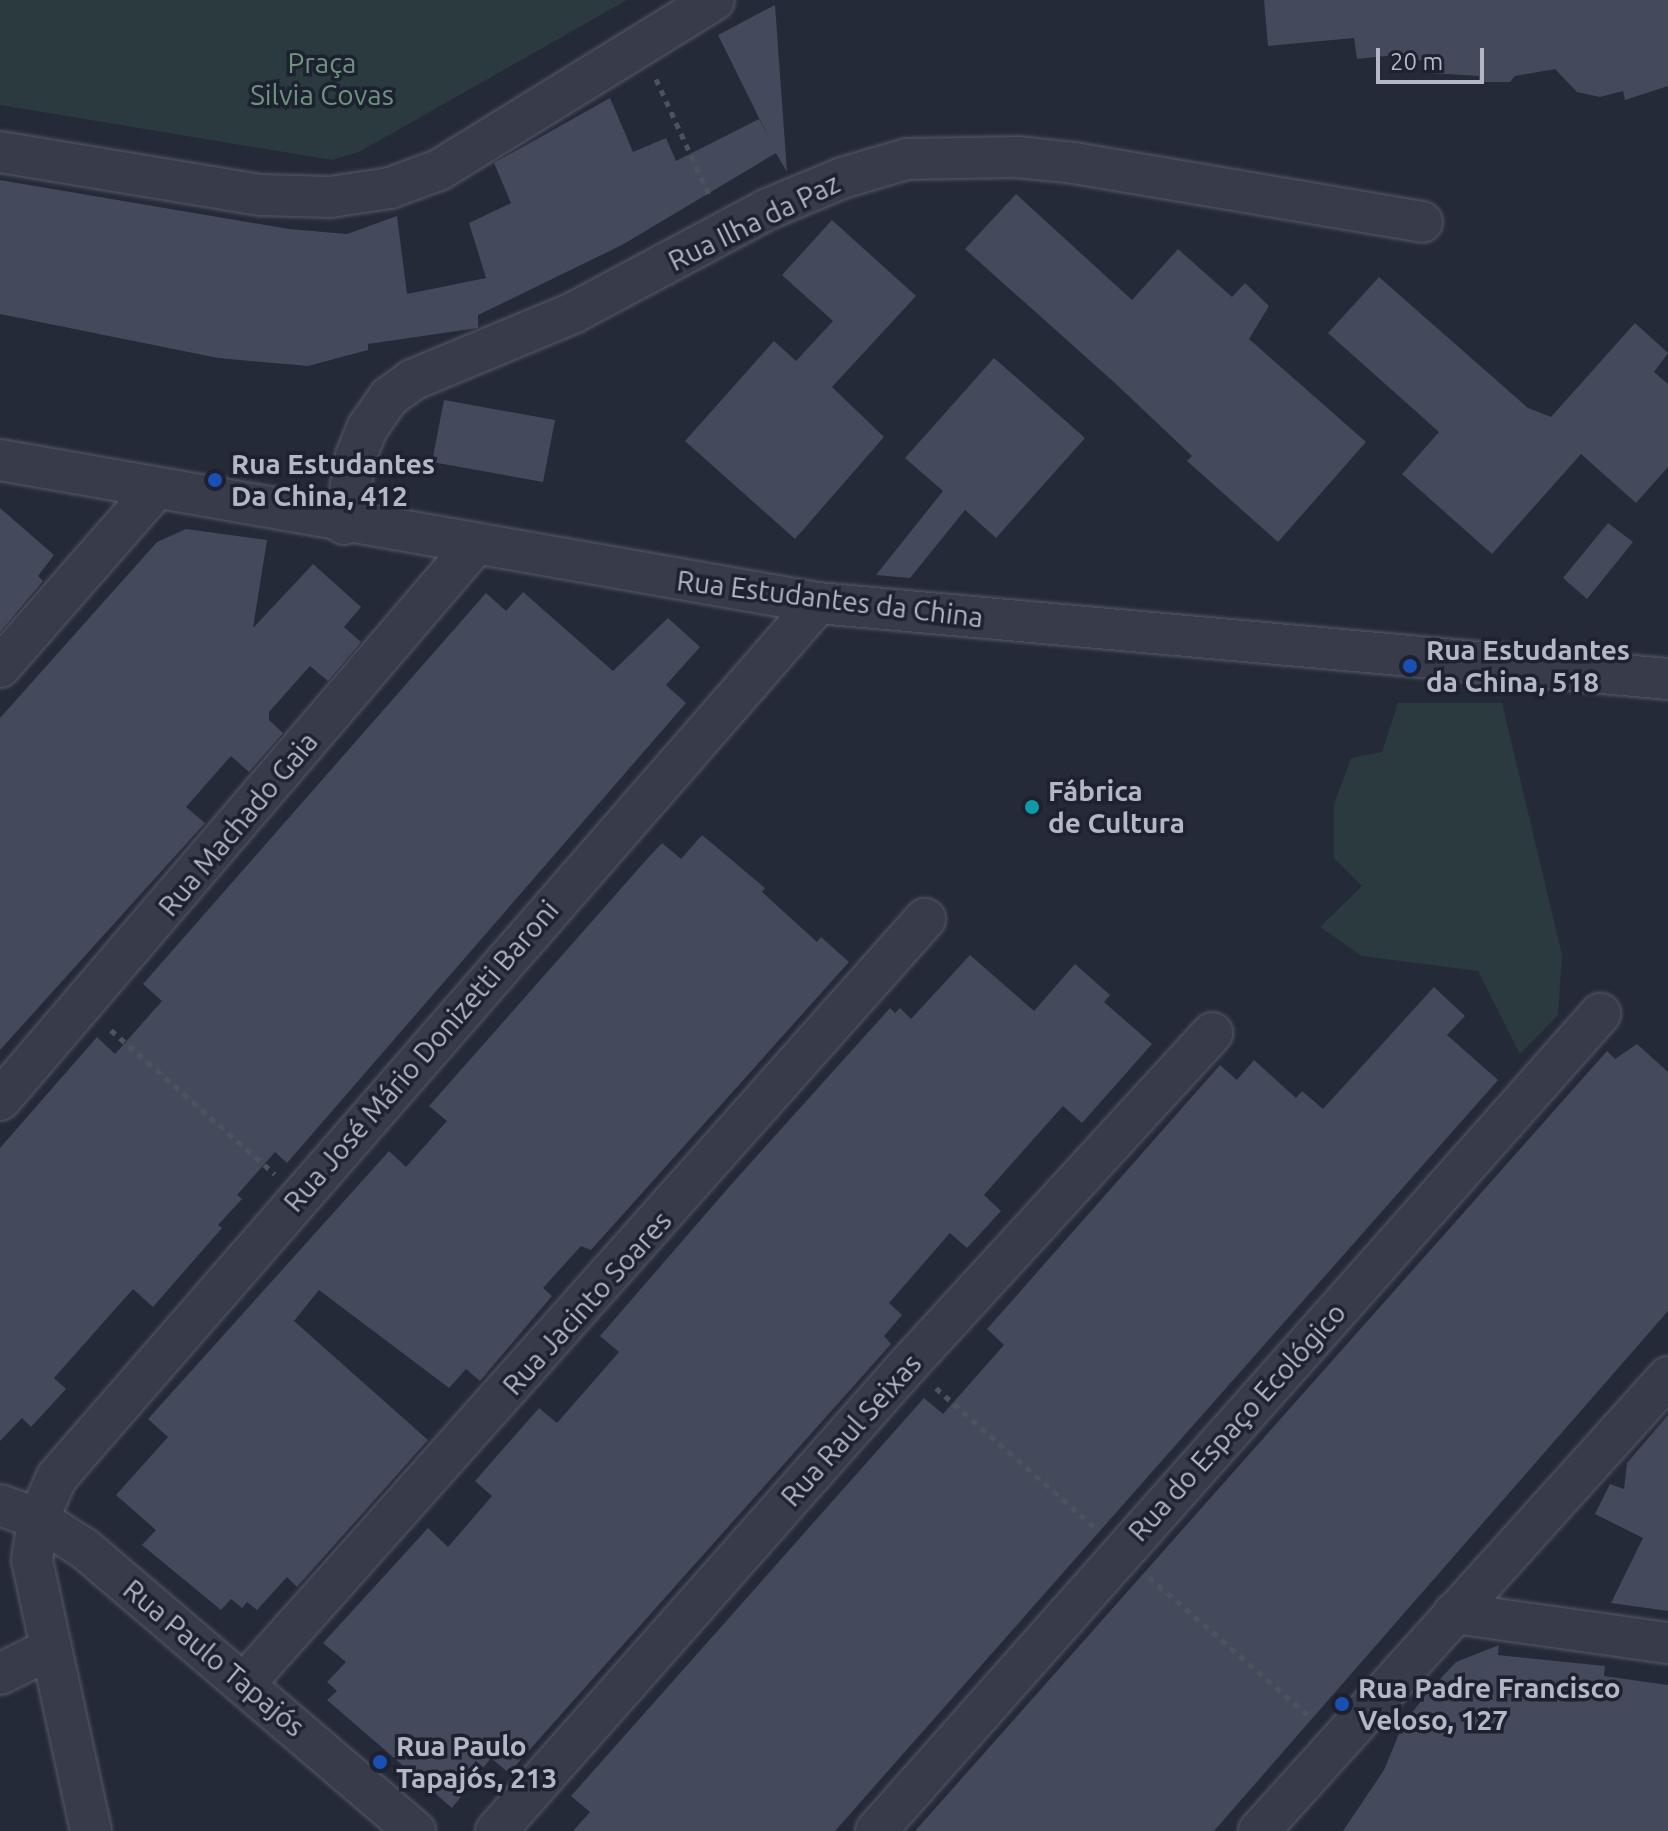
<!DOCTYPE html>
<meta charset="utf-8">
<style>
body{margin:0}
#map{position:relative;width:1668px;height:1831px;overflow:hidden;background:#252a39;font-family:Ubuntu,sans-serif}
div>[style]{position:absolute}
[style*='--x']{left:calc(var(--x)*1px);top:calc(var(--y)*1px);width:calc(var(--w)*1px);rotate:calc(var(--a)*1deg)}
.green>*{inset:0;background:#2b3a3f}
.building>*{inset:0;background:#44495b}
.path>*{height:5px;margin-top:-2.5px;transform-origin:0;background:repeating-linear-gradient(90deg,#49555c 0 6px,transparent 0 12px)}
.roads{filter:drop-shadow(0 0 2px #565a68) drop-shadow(0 0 2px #565a68)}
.minor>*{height:40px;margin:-20px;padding:0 20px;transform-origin:20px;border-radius:20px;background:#383c4a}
.dots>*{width:22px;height:22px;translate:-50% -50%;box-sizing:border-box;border:4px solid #1e212f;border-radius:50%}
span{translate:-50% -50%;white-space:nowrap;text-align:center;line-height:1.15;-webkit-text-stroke:7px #1e212f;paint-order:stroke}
.park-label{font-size:28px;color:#6d947e}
.street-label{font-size:28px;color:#b4b7c6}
.poi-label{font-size:28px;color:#b4b7c6;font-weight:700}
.left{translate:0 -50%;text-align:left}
.scale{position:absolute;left:1376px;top:48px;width:108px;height:36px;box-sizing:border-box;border:4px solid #b4b7c6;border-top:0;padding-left:10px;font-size:24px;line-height:28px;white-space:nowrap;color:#b4b7c6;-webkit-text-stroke:6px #1e212f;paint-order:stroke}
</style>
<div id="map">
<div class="green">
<div style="clip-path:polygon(0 0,627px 0,359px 152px,332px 160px,0 105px)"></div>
<div style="clip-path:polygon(1398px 703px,1502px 703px,1562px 955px,1558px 1015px,1520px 1054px,1478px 971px,1362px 956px,1320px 927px,1362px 886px,1334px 858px,1334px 805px,1351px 758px,1382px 752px)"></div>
</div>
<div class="building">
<div style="clip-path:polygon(1264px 0,1668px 0,1668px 86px,1625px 100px,1623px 91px,1600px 97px,1577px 92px,1555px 69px,1515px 76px,1510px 82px,1479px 82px,1479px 76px,1430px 73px,1429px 59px,1416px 61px,1415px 53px,1357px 59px,1354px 38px,1268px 46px)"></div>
<div style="clip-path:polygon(775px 5px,787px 172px,776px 153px,622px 245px,478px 315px,478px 328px,368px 344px,368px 350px,308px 366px,218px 358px,0 314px,0 180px,289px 229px,347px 234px,397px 216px,407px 294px,486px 278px,469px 223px,511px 203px,494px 163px,610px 98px,633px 152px,666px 138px,676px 161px,759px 119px,769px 138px,718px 35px)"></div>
<div style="clip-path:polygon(1016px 194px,1132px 300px,1178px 249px,1232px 297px,1245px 283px,1269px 306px,1249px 339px,1366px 442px,1278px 542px,1187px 461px,1192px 456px,1116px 384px,965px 249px)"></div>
<div style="clip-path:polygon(832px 220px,916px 296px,832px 387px,884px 437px,795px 539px,685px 441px,774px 341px,796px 361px,833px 321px,782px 275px)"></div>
<div style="clip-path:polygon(1379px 277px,1528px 408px,1551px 417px,1635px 323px,1668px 353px,1654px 372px,1668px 384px,1668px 467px,1636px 503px,1581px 454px,1492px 554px,1402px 474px,1439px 432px,1328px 333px)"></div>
<div style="clip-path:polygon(994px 358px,1085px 438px,996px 538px,965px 510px,910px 578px,876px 575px,943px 491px,905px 458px)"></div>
<div style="clip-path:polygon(444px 400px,555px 420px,543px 482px,432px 462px)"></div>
<div style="clip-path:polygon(0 508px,54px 555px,38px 576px,43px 581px,0 632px)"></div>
<div style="clip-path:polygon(1608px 523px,1633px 542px,1587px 599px,1563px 578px)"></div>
<div style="clip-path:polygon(186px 529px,267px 540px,253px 628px,313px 564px,361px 607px,344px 627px,361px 642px,328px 681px,310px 666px,269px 712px,269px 720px,283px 733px,249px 772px,231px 756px,186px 807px,205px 823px,0 1050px,0 718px,157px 542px)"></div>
<div style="clip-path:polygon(523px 592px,613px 671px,668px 618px,700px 647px,666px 685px,686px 703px,287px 1163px,275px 1152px,237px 1195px,242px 1199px,218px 1225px,222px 1228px,153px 1307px,133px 1289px,54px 1378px,66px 1389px,31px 1427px,22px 1418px,0 1441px,0 1148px,97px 1037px,115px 1054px,162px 1001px,143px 984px,486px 593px,506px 611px)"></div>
<div style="clip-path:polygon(702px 835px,765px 888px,762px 892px,817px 942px,821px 937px,849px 962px,591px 1250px,581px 1246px,543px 1288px,552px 1296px,480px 1381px,466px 1369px,449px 1388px,319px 1290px,294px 1321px,428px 1440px,297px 1587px,287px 1577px,257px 1610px,247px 1602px,242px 1608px,231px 1599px,221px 1610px,142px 1545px,156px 1530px,116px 1495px,168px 1437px,148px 1419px,389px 1151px,406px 1167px,447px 1121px,429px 1106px,647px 859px,662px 843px,681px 859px)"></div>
<div style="clip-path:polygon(970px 955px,1034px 1011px,1075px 964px,1110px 995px,1104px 1002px,1152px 1044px,1082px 1123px,1063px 1106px,1046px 1125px,984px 1195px,1001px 1211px,967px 1248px,950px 1233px,889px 1303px,902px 1315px,884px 1336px,891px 1344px,509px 1773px,491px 1758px,452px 1808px,327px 1700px,337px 1691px,327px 1682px,346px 1662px,323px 1643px,428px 1528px,448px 1547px,492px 1496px,475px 1481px,539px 1408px,557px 1423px,619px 1352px,600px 1336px,729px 1187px,890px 1008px,895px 1013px,900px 1008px,911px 1019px)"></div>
<div style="clip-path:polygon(1434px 987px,1465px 1016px,1447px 1035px,1498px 1080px,835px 1831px,573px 1831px,590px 1812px,571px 1796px,924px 1398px,943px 1414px,1004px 1345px,987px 1329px,1220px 1065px,1237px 1080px,1254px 1060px,1296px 1098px,1302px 1091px,1323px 1109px)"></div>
<div style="clip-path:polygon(1637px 1044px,1668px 1072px,1668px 1311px,1214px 1831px,915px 1831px,1607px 1051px,1615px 1059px)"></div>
<div style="clip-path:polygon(1668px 1415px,1668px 1611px,1611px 1603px,1643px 1538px,1595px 1514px,1610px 1484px,1624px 1489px,1627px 1463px)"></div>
<div style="clip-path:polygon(1499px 1645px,1498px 1655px,1605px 1666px,1604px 1676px,1668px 1685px,1668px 1831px,1343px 1831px,1384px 1770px,1403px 1724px,1428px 1692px,1456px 1662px)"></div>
</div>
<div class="path">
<div style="--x:656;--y:79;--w:130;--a:65.4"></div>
<div style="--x:111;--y:1030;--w:218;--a:41.3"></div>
<div style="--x:936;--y:1388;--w:210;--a:41.3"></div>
<div style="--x:1149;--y:1577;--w:213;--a:41"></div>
</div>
<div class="roads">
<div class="minor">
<div style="--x:0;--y:152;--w:265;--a:9.4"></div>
<div style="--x:261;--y:195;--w:69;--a:1.7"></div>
<div style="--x:330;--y:197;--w:61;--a:-8.5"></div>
<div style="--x:390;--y:188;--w:52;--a:-20.2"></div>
<div style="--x:439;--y:170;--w:323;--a:-31.7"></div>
<div style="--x:0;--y:460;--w:830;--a:9.92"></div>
<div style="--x:818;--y:603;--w:853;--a:5.11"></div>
<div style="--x:344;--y:524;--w:69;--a:-80"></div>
<div style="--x:356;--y:456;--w:31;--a:-68"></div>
<div style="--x:368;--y:427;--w:37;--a:-55"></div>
<div style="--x:389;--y:397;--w:29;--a:-36"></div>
<div style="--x:412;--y:380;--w:174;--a:-22.6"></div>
<div style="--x:573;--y:313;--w:221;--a:-28.1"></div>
<div style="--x:768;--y:209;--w:80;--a:-22.7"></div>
<div style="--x:842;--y:178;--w:68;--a:-16.3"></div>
<div style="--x:907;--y:159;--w:110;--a:-1"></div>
<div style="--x:1017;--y:157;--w:57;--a:6"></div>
<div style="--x:1074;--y:163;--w:353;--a:9.6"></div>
<div style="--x:0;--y:667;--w:237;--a:-48.8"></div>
<div style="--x:0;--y:1100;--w:729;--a:-49.45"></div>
<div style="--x:0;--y:1505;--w:40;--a:20.2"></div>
<div style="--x:38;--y:1519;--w:56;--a:32.6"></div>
<div style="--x:85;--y:1549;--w:434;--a:40.5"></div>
<div style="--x:1454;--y:1613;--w:216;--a:8"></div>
<div style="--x:0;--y:1674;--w:54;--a:-26.6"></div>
<div style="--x:245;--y:1683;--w:1023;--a:-48.33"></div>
<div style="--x:91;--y:1831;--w:277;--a:-102.3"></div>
<div style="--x:32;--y:1560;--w:41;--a:-81.7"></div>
<div style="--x:38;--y:1519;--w:46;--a:-65.7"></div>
<div style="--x:57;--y:1477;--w:1159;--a:-48.95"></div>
<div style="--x:496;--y:1831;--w:623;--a:-48.51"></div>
<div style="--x:909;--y:1364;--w:449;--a:-47.5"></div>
<div style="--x:876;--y:1831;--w:1092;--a:-48.45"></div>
<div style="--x:1259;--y:1831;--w:611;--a:-47.98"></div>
</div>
</div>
<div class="dots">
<div style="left:215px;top:480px;background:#1a4fb4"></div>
<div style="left:1410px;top:666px;background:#1a4fb4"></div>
<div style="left:1032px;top:807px;background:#0f9aa8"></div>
<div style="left:1342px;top:1704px;background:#1a4fb4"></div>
<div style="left:380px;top:1762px;background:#1a4fb4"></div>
</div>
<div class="park-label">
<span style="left:322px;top:79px">Praça<br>Silvia Covas</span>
</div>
<div class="street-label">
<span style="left:754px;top:222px;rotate:-26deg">Rua Ilha da Paz</span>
<span style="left:830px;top:599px;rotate:7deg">Rua Estudantes da China</span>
<span style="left:238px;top:824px;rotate:-50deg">Rua Machado Gaia</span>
<span style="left:421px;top:1056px;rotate:-49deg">Rua José Mário Donizetti Baroni</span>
<span style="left:587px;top:1303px;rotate:-48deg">Rua Jacinto Soares</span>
<span style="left:1237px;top:1422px;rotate:-48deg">Rua do Espaço Ecológico</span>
<span style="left:851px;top:1430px;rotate:-48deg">Rua Raul Seixas</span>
<span style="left:214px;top:1658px;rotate:40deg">Rua Paulo Tapajós</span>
</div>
<div class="poi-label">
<span class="left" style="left:231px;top:480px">Rua Estudantes<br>Da China, 412</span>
<span class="left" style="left:1426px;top:666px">Rua Estudantes<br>da China, 518</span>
<span class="left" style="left:1048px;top:807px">Fábrica<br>de Cultura</span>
<span class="left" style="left:1358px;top:1704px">Rua Padre Francisco<br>Veloso, 127</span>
<span class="left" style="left:396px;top:1762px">Rua Paulo<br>Tapajós, 213</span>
</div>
<div class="scale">20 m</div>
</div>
